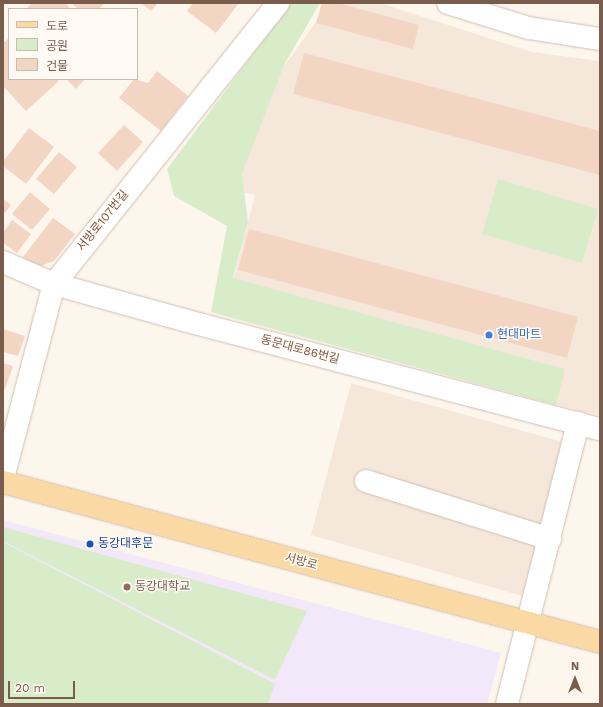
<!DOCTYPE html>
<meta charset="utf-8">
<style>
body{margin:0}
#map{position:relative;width:603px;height:707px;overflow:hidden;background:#fdf6ec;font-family:"Work Sans","Noto Sans KR",sans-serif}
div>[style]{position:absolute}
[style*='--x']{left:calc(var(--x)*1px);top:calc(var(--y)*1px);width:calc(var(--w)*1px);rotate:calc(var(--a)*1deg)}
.residential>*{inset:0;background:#f5e8da}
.education>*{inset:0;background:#f3e8fa}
.green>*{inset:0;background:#d8ecc9}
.building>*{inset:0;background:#f3d5c3}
.roads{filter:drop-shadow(0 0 1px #d1beb0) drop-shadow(0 0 1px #d1beb0)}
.minor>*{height:22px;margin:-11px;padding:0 11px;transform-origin:11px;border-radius:11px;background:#fff}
.major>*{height:22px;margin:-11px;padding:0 11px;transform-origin:11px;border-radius:11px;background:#fbd9a5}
.dots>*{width:11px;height:11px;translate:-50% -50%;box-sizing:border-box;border:2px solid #fffaf3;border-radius:50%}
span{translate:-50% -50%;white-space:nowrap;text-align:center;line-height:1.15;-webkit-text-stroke:3px #fffaf3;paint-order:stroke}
.street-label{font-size:12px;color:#7a5c4d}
.shop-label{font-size:12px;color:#366cbe}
.left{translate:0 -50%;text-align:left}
.transit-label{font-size:12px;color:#164399}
.education-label{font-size:12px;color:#785e54}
.frame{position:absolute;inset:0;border:4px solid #7a5c4d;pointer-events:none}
.legend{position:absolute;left:8px;top:8px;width:130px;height:72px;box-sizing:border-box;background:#fffaf3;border:1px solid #cabbb1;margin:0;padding:5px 7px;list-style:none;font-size:12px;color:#7a5c4d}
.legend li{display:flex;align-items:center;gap:8px;height:20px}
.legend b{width:20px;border:1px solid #cabbb1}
.north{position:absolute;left:555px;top:659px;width:40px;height:40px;-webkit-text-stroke:3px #fffaf3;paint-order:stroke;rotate:0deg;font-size:11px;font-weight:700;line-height:16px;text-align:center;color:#7a5c4d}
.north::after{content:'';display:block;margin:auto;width:14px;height:18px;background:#7a5c4d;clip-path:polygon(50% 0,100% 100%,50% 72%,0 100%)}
.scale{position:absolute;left:8px;top:681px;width:67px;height:18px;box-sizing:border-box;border:2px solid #7a5c4d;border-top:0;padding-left:5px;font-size:12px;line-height:14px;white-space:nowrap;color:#7a5c4d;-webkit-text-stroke:3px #fffaf3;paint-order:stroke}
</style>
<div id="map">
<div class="residential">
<div style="clip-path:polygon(330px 3px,380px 3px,532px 52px,600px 61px,600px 416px,224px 316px,255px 195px,199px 182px)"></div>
<div style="clip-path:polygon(351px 383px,563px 442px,522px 596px,311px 535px)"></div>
</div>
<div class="education">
<div style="clip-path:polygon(3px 520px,501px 653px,487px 704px,3px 704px)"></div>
</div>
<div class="green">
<div style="clip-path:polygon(291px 3px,320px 3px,284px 65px,242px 174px,248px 222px,233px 278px,565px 369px,556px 405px,211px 312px,227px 226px,174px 196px,167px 169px)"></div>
<div style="clip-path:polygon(498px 179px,598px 209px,582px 263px,482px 234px)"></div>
<div style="clip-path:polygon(3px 527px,307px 611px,275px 680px,3px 541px)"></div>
<div style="clip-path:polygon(3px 542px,275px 684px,268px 704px,3px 704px)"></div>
</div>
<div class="building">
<div style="clip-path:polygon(32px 3px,65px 3px,71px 9px,26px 9px)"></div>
<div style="clip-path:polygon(71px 3px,105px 3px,99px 9px,78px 9px)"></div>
<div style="clip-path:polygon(141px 3px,158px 3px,151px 11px)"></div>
<div style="clip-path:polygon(193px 3px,239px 3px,216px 33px,187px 11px)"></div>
<div style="clip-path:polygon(322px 3px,338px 3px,419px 25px,413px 49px,316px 23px)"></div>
<div style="clip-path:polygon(9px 38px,9px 79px,57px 79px,59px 81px,26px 111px,3px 86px,3px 43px)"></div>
<div style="clip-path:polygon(304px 53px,600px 131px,600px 175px,293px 94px)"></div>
<div style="clip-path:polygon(157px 71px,188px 96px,161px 131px,119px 98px,134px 79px,148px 83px)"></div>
<div style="clip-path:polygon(66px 79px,85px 79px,76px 89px)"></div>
<div style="clip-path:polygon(124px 125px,143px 142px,117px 171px,98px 153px)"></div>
<div style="clip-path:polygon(29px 128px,54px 147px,26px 184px,3px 166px,3px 162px)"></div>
<div style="clip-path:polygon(59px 152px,77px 167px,54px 194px,36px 179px)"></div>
<div style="clip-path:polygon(30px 192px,50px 209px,32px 230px,12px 214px)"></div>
<div style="clip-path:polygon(3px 199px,11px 205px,3px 215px)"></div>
<div style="clip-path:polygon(53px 218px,75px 234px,54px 261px,37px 267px,23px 257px)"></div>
<div style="clip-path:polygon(12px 220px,31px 234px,17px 253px,3px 243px,3px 233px)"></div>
<div style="clip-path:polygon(249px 229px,578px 317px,567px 358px,238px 270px)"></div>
<div style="clip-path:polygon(3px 329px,25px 336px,18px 356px,3px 352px)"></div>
<div style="clip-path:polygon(3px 363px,13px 366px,5px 389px,3px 389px)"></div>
</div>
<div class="roads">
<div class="minor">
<div style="--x:448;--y:3;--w:85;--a:17.2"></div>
<div style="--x:529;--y:28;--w:72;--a:8.8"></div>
<div style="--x:3;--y:262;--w:56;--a:23.3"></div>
<div style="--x:54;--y:284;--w:138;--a:15.5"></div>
<div style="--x:187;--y:321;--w:427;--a:14.7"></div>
<div style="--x:3;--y:478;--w:201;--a:-75.3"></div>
<div style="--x:54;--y:284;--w:359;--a:-51.4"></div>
<div style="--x:366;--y:481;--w:193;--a:17.5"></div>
<div style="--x:507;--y:704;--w:290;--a:-75.8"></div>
</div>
<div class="major">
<div style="--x:3;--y:482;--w:618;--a:15"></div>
</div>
</div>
<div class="dots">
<div style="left:489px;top:335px;background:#3f7fe0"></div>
<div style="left:90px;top:544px;background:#1a4fb4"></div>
<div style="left:127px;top:587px;background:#8d6e63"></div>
</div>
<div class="street-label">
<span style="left:103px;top:221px;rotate:-51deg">서방로107번길</span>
<span style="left:300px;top:350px;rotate:15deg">동문대로86번길</span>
<span style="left:301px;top:562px;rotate:15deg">서방로</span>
</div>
<div class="shop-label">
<span class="left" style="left:497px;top:335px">현대마트</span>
</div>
<div class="transit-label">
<span class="left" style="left:98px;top:544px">동강대후문</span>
</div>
<div class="education-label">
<span class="left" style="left:135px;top:587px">동강대학교</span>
</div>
<div class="frame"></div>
<ul class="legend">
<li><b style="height:5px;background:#fbd9a5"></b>도로</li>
<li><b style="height:11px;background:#d8ecc9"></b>공원</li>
<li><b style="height:11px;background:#f3d5c3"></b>건물</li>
</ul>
<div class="north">N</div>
<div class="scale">20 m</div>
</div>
